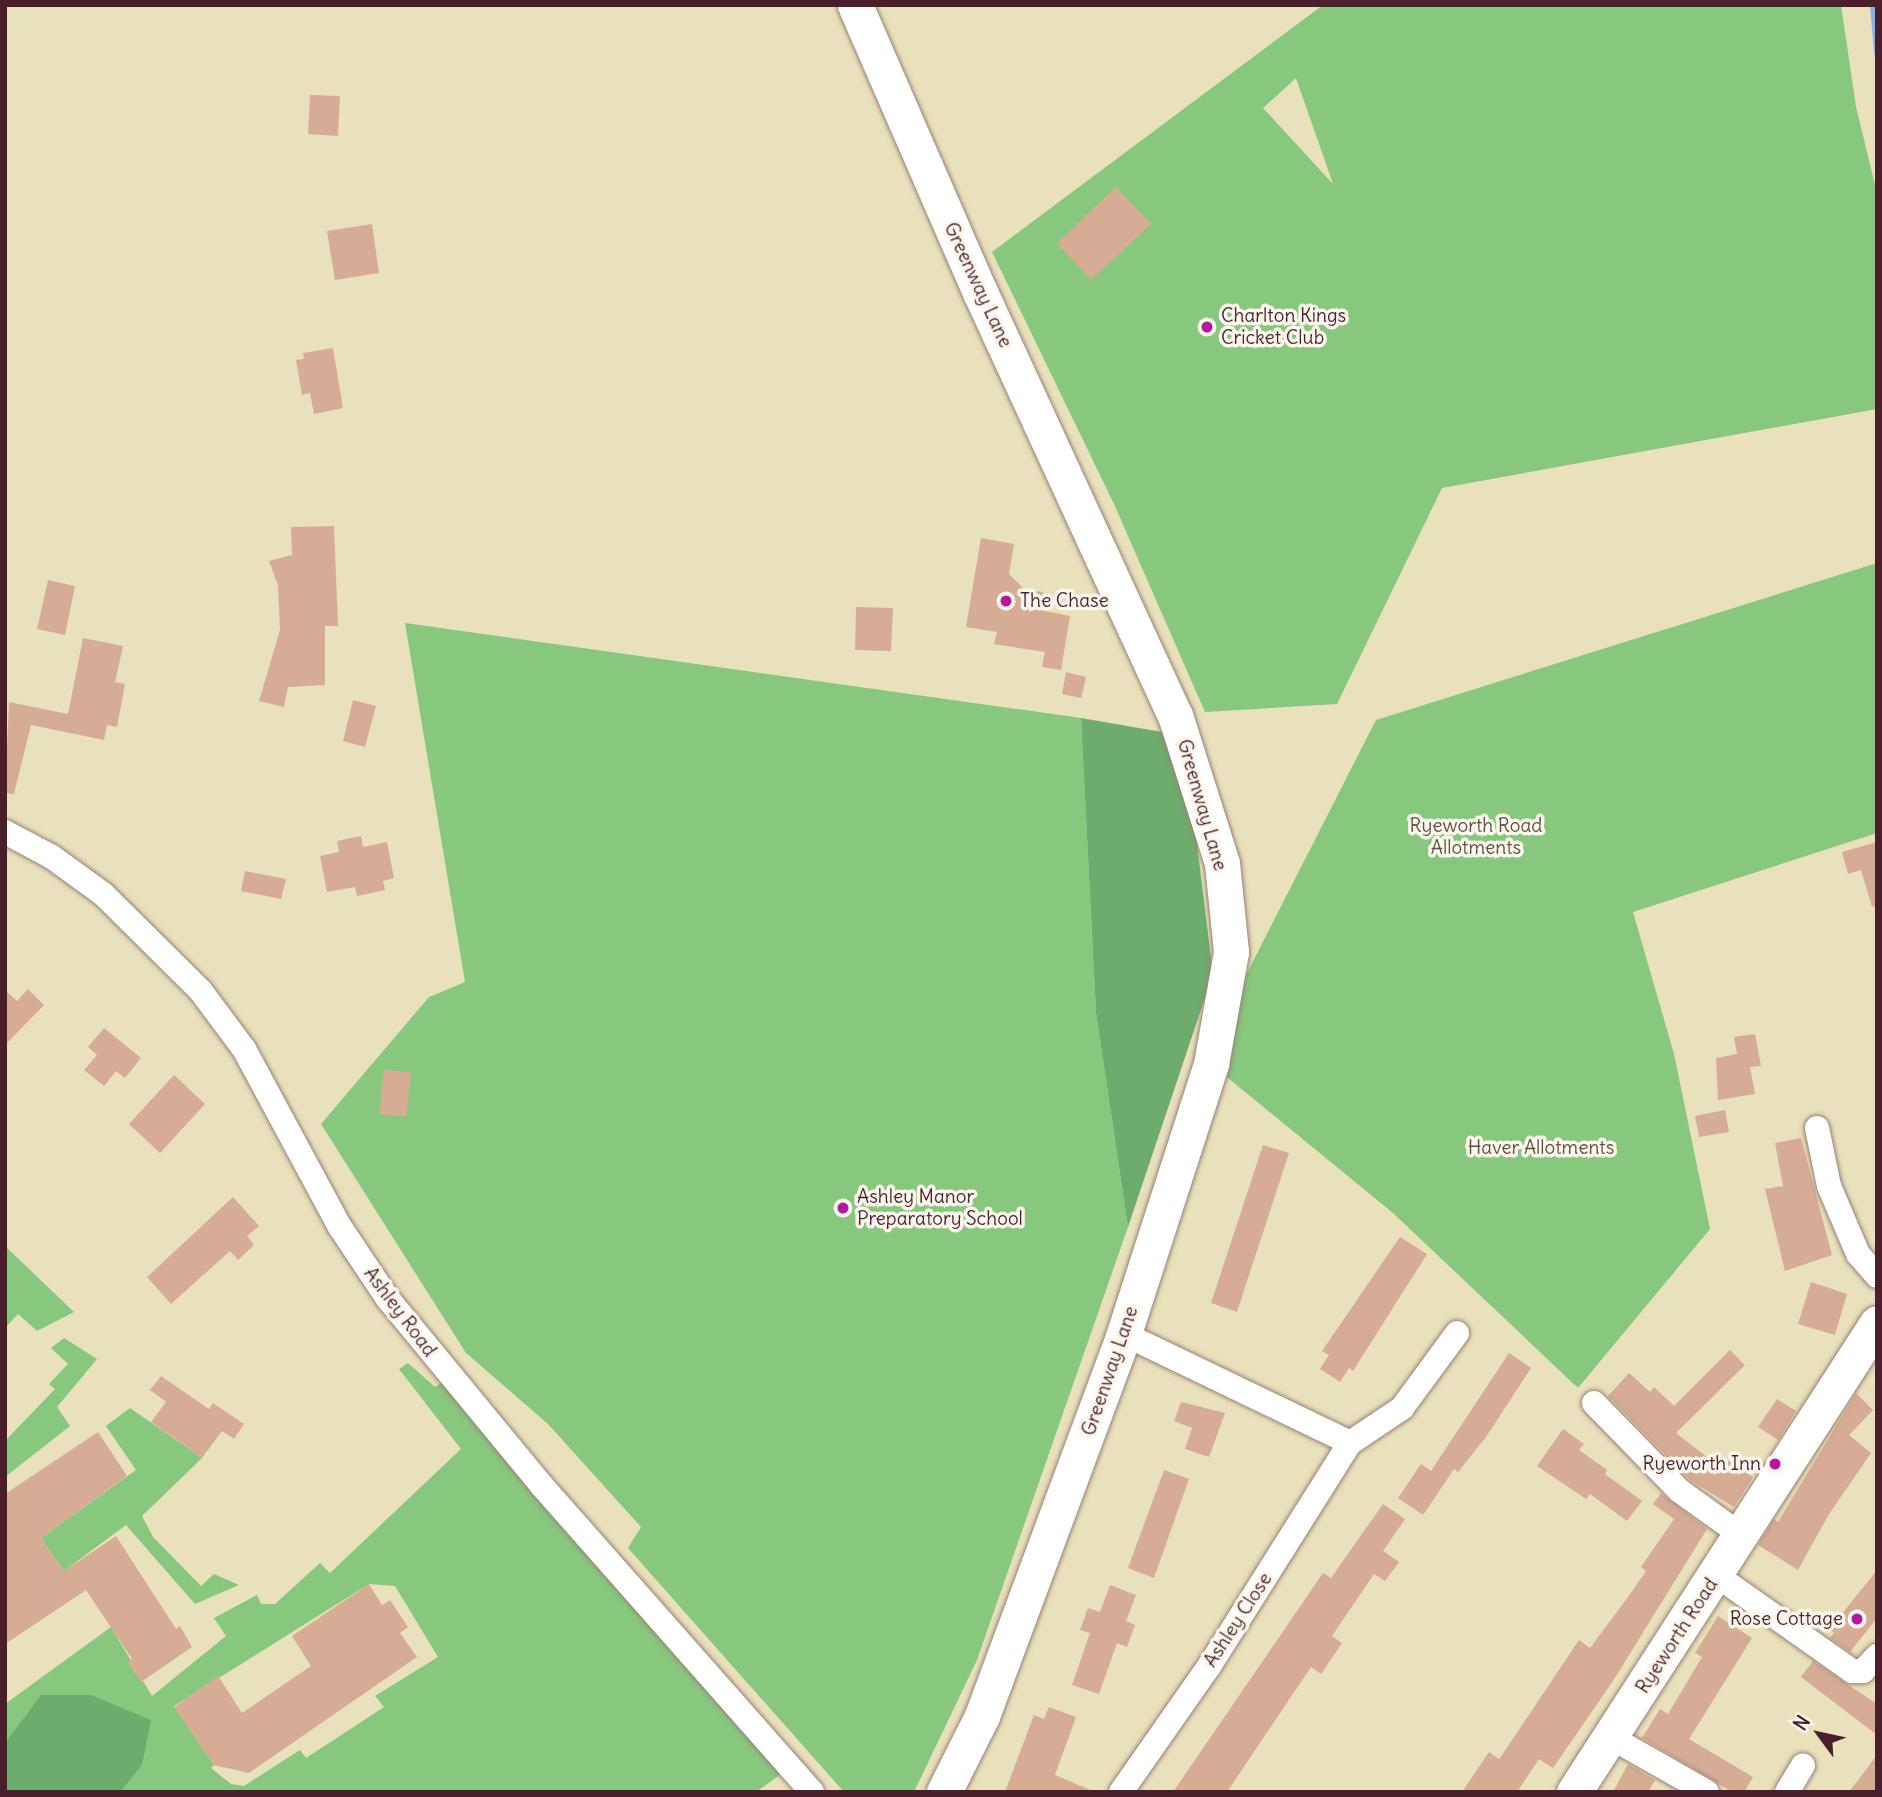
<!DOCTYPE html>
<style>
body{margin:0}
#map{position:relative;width:1882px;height:1797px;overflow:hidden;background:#e9e0bc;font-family:Delius,sans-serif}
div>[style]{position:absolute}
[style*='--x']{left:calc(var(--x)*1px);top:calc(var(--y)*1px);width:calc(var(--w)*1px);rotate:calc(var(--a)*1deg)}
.green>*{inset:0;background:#87c77e}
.forest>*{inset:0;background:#6dac6d}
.stream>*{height:7px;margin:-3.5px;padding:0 3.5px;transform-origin:3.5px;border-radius:3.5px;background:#84b5f0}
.building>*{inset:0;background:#d7ac95}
.roads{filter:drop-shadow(0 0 2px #9a8074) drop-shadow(0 0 2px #9a8074)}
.street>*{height:24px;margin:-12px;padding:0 12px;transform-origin:12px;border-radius:12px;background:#fff}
.secondary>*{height:35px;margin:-17.5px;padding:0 17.5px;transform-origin:17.5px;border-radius:17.5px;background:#fff}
.dots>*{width:19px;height:19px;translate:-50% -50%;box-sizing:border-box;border:4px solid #fbf7ec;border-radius:50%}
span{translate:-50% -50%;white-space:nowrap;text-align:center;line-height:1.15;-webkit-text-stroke:7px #fbf7ec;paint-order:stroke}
.street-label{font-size:19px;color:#4a1f2b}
.poi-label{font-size:19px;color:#4a1f2b}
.left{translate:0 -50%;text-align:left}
.right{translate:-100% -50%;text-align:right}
.park-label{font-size:19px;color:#5c5144}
.frame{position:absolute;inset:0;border:7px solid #4a1f2b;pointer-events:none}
.north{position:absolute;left:1784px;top:1699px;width:70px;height:70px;-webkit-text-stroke:5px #fbf7ec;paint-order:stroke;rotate:303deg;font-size:19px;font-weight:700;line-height:28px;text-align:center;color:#4a1f2b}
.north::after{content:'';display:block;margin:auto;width:24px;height:32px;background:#4a1f2b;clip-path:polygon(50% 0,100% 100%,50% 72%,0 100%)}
</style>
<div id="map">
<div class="green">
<div style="clip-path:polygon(evenodd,1323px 5px,1841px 5px,1856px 107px,1877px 193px,1877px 409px,1442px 488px,1337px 704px,1205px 712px,1114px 504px,992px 252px,1323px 5px,1296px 78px,1333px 184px,1263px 108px,1296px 78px)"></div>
<div style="clip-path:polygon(1877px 563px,1877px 833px,1633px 912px,1674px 1054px,1710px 1229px,1578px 1388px,1393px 1213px,1211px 1064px,1219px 1028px,1376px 720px)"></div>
<div style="clip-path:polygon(405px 623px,1081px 718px,1096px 1013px,1128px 1227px,977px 1660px,914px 1792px,844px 1792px,628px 1548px,641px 1527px,548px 1424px,466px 1353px,321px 1124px,429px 997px,465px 982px)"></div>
<div style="clip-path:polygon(5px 1246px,74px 1312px,37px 1331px,18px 1314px,5px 1328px)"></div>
<div style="clip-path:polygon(64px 1338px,97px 1359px,57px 1407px,70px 1426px,5px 1477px,5px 1441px,55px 1389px,49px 1384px,68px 1364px,51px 1348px)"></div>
<div style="clip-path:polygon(evenodd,408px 1363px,435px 1387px,447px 1379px,787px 1770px,756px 1792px,5px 1792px,5px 1704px,111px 1627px,152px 1696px,226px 1636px,214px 1618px,257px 1595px,261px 1604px,275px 1604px,320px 1563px,330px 1573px,461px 1449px,399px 1369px,408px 1363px,369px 1584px,395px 1586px,438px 1657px,375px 1696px,384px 1707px,306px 1758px,300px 1750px,244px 1786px,231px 1784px,211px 1768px,214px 1765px,174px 1706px,369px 1584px)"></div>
<div style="clip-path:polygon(130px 1408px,202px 1458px,142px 1516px,153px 1537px,201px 1586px,214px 1574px,239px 1585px,195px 1604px,126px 1525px,64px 1571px,41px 1538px,136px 1470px,106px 1426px)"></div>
</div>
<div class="forest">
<div style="clip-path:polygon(1081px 718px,1162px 732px,1193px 812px,1213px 974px,1128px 1227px,1096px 1013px)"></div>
<div style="clip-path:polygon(41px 1695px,91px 1695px,151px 1720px,142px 1765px,120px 1792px,5px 1792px,5px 1743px)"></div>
</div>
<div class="stream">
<div style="--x:1873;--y:5;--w:47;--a:85.1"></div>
</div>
<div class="building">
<div style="clip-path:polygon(310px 95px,340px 96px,338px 136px,308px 134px)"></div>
<div style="clip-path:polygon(1116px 187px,1151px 224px,1091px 280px,1057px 243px)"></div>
<div style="clip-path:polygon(372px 224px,379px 273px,335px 280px,327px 231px)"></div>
<div style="clip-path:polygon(333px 348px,343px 408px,314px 414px,310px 393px,302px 395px,296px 360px,304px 359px,303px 353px)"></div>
<div style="clip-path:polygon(334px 526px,338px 626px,325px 626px,325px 685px,288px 687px,284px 707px,259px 701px,280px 630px,278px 585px,269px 561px,292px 555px,291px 527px)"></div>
<div style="clip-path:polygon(981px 538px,1014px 544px,1009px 574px,1025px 590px,1043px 592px,1040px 610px,1070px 616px,1061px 670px,1042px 667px,1045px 652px,994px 644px,997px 632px,966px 627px)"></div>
<div style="clip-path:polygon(48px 580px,75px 586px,65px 635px,37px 629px)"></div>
<div style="clip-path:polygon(856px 607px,893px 608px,891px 651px,855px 650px)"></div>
<div style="clip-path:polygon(83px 638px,123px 646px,115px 682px,125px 684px,117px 727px,107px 725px,104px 740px,31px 725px,14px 794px,5px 793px,9px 702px,68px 714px)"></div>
<div style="clip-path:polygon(1066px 672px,1086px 677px,1081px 698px,1062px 694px)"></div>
<div style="clip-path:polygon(353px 700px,376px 706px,365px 747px,343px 741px)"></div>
<div style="clip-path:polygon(361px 836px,363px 847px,387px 842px,394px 878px,383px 881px,385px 890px,357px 896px,355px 887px,327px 892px,320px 856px,339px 852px,337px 841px)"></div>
<div style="clip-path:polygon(1877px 842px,1877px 906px,1872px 907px,1861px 870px,1848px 874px,1842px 852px)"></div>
<div style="clip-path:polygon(245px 871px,286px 879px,281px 899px,241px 891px)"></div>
<div style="clip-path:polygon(28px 989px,44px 1005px,5px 1045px,5px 990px,17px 1001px)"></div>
<div style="clip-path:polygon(104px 1028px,141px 1058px,125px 1078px,116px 1071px,104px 1086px,84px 1070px,97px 1055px,88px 1047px)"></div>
<div style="clip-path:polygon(1755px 1034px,1761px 1066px,1750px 1067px,1755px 1094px,1718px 1100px,1716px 1058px,1737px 1054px,1734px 1037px)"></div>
<div style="clip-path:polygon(384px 1070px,411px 1072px,407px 1117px,379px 1114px)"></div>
<div style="clip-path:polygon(174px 1075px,205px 1104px,160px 1153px,129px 1124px)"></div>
<div style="clip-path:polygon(1725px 1110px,1729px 1132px,1699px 1137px,1695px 1116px)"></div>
<div style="clip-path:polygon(1801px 1138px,1832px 1255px,1785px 1271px,1765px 1189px,1783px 1186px,1775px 1143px)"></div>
<div style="clip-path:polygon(1263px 1145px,1289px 1153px,1237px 1312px,1211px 1303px)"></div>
<div style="clip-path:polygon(233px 1197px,259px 1226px,247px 1236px,254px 1245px,238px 1260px,230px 1251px,171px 1304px,147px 1277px)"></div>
<div style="clip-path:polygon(1400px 1237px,1427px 1254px,1353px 1371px,1349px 1368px,1340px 1382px,1320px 1369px,1329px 1355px,1322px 1351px)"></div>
<div style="clip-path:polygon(1811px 1282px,1847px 1294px,1835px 1335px,1798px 1324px)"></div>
<div style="clip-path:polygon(1730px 1350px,1745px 1365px,1676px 1433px,1716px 1464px,1721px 1456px,1753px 1477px,1734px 1507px,1690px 1480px,1608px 1396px,1629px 1373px,1650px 1392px,1654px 1387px,1674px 1406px)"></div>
<div style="clip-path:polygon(1509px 1353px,1531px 1368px,1486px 1437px,1458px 1472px,1454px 1469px,1423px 1515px,1398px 1498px,1421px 1464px,1431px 1471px)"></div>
<div style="clip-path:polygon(161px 1376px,209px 1409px,213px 1403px,244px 1424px,234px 1439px,222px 1431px,202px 1458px,151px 1422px,166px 1402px,150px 1390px)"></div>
<div style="clip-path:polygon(1856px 1393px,1873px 1410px,1849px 1435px,1871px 1453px,1829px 1514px,1798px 1570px,1758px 1545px,1774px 1519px,1778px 1522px)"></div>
<div style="clip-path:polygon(1777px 1399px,1796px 1411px,1778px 1440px,1758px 1427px)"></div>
<div style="clip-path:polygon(1181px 1402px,1225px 1413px,1209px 1457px,1185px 1449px,1192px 1428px,1174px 1421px)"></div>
<div style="clip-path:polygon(1563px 1429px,1584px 1444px,1579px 1450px,1607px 1470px,1605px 1474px,1642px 1501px,1627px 1521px,1590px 1494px,1586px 1499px,1537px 1466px)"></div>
<div style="clip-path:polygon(98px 1432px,127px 1476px,41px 1538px,64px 1571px,116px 1536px,176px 1629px,180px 1626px,192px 1647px,141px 1682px,128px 1663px,132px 1659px,86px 1590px,5px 1644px,5px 1494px)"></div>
<div style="clip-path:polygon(1164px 1470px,1189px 1479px,1154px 1578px,1128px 1568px)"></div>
<div style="clip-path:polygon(1661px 1493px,1707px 1529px,1613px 1681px,1553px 1768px,1539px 1759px,1517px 1792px,1462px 1792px,1489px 1752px,1499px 1759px,1502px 1755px,1579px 1640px,1590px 1648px,1628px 1597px,1646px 1571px,1641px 1567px,1674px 1519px,1653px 1504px)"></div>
<div style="clip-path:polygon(1383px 1504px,1405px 1519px,1383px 1551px,1399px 1562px,1385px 1581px,1374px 1574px,1332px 1636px,1342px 1643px,1321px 1674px,1311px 1667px,1227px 1792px,1173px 1792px,1323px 1573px,1331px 1578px)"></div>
<div style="clip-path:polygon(1877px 1570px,1877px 1618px,1850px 1652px,1830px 1638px,1834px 1633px,1829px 1630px)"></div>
<div style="clip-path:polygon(369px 1584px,382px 1605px,390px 1600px,408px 1627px,400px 1633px,417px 1657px,249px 1773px,214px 1765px,174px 1707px,218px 1676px,242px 1713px,311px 1666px,292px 1636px)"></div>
<div style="clip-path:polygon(1110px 1585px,1136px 1595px,1126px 1621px,1135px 1625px,1127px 1647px,1117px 1643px,1099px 1694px,1072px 1685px,1090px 1633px,1080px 1630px,1088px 1608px,1100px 1612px)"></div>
<div style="clip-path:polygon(1718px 1616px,1752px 1638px,1689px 1739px,1753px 1777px,1744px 1792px,1732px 1792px,1642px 1738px,1660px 1709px,1668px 1714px,1702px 1657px,1695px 1653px)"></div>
<div style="clip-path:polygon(1813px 1661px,1877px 1704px,1877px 1735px,1801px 1677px)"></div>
<div style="clip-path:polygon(1049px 1707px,1076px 1717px,1055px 1775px,1095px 1792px,1005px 1792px,1034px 1715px,1044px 1719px)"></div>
<div style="clip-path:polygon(1877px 1755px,1877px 1792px,1849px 1792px)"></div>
<div style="clip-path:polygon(1628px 1764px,1655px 1780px,1648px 1792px,1613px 1792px)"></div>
</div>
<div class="roads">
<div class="street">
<div style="--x:5;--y:832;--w:53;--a:28"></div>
<div style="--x:52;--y:857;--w:63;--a:36"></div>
<div style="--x:103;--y:894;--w:136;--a:44.7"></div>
<div style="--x:200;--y:990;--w:74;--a:53.3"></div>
<div style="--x:244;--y:1049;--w:202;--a:61.7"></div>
<div style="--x:340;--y:1227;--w:87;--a:56.3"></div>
<div style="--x:388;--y:1299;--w:244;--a:50.5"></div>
<div style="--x:543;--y:1487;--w:407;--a:48.6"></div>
<div style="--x:1817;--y:1128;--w:59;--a:78.3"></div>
<div style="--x:1829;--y:1186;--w:74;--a:66.9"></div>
<div style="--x:1858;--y:1254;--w:29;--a:49"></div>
<div style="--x:1124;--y:1334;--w:251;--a:25.7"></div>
<div style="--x:1594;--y:1403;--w:123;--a:45.7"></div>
<div style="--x:1680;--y:1491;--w:75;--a:35.8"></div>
<div style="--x:1716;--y:1575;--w:166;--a:35.2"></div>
<div style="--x:1852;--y:1671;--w:11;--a:0"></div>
<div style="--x:1863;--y:1671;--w:21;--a:-47"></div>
<div style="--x:1612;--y:1738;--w:109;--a:29.6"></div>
<div style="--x:1121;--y:1792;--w:155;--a:-55"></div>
<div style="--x:1210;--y:1665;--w:262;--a:-57.8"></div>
<div style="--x:1350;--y:1443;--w:63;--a:-33.9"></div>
<div style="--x:1402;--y:1408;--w:93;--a:-53.7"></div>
<div style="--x:1787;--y:1792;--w:31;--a:-59"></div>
</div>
<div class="secondary">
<div style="--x:855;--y:5;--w:313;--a:66.5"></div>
<div style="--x:980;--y:292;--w:466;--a:65.3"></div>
<div style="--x:1175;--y:715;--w:155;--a:72.4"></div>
<div style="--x:1222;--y:863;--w:89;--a:84.2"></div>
<div style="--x:1231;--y:952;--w:114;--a:100.1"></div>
<div style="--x:1211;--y:1064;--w:284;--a:107.9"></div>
<div style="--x:1124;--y:1334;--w:408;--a:110.4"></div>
<div style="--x:982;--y:1716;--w:85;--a:116.6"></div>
<div style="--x:1574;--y:1792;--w:558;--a:-57.14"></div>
</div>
</div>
<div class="dots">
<div style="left:1207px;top:327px;background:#b5179e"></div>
<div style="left:1006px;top:601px;background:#b5179e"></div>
<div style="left:843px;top:1208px;background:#b5179e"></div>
<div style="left:1775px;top:1464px;background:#b5179e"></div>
<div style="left:1857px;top:1619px;background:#b5179e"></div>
</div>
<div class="street-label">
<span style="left:978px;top:285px;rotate:65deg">Greenway Lane</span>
<span style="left:1202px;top:805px;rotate:74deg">Greenway Lane</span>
<span style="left:400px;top:1312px;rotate:53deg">Ashley Road</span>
<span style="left:1110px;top:1371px;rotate:-71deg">Greenway Lane</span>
<span style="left:1238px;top:1620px;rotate:-57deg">Ashley Close</span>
<span style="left:1677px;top:1636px;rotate:-57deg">Ryeworth Road</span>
</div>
<div class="poi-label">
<span class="left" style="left:1221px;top:327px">Charlton Kings<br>Cricket Club</span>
<span class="left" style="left:1020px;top:601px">The Chase</span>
<span class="left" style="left:857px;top:1208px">Ashley Manor<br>Preparatory School</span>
<span class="right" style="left:1761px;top:1464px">Ryeworth Inn</span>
<span class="right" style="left:1843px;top:1619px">Rose Cottage</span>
</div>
<div class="park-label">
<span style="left:1476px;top:837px">Ryeworth Road<br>Allotments</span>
<span style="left:1541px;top:1148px">Haver Allotments</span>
</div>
<div class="frame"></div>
<div class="north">N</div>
</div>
